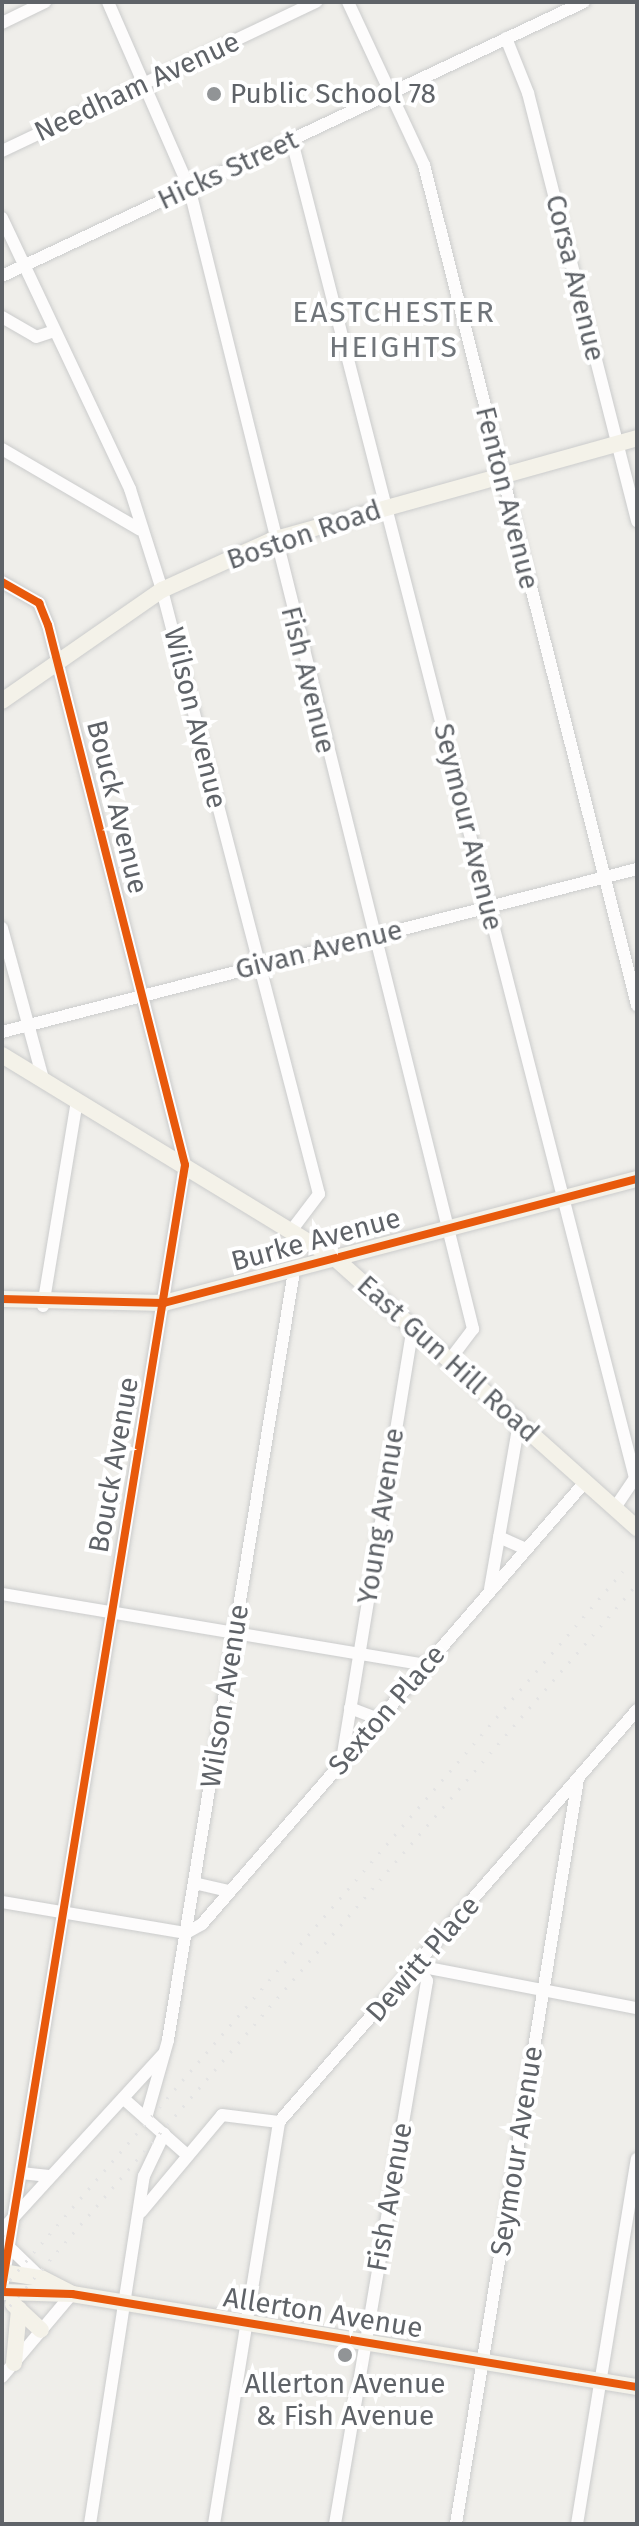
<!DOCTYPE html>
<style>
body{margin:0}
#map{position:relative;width:639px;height:2526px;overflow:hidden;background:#efeeea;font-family:"Fira Sans",sans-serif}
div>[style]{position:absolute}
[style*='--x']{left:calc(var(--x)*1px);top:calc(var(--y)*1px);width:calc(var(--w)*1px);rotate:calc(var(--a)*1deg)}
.roads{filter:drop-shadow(0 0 2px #cbcccc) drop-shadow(0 0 2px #cbcccc)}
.minor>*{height:12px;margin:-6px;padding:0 6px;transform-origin:6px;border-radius:6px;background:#fdfcfc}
.major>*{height:16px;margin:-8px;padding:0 8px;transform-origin:8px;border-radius:8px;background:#f4f2e9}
.rail>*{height:3px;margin-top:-1.5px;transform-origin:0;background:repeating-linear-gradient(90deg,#e4e4e4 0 2px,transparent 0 12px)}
.cycleway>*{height:8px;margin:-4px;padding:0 4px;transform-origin:4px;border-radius:4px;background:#e8590c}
.dots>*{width:22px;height:22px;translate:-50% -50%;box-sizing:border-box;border:4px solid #fff;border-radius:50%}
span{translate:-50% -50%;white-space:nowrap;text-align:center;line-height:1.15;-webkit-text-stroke:8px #fff;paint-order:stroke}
.street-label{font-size:28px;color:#5f6368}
.poi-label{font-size:28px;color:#5f6368}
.left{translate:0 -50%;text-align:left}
.neighbourhood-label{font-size:30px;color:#70757a;letter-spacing:2px}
.frame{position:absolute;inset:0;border:4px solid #5f6368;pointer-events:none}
</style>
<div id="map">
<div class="roads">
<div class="minor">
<div style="--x:108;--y:2;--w:202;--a:66.4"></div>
<div style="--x:189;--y:187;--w:1177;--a:76.03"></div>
<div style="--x:473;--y:1329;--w:39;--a:127"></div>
<div style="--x:348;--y:2;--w:180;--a:65"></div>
<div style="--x:424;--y:165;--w:867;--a:75.77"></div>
<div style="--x:2;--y:23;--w:48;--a:-26"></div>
<div style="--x:506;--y:38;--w:59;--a:68.2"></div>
<div style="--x:528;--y:93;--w:442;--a:75.7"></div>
<div style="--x:292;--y:141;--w:1380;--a:75.61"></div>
<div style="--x:635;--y:1478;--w:36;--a:124"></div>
<div style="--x:2;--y:151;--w:348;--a:-25.4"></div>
<div style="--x:2;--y:218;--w:300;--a:64.7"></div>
<div style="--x:130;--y:489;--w:106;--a:72.4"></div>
<div style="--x:162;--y:590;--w:624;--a:75.43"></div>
<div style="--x:319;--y:1194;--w:46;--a:127.1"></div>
<div style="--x:2;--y:276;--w:643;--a:-25.21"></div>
<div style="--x:2;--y:317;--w:39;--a:30"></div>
<div style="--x:36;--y:337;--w:19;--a:-18"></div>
<div style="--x:2;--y:449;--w:159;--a:30.3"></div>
<div style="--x:2;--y:582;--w:43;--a:29.6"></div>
<div style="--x:39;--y:603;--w:24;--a:68"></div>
<div style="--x:48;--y:625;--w:557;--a:75.76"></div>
<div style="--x:185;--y:1165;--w:1137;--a:99.26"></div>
<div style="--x:2;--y:928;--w:156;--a:74.8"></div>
<div style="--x:2;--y:1032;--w:656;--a:-14.4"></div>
<div style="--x:43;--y:1306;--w:209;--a:-80.6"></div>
<div style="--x:499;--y:1537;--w:30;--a:24"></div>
<div style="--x:490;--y:1589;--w:169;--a:-80.1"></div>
<div style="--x:2;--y:1594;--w:431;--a:9.5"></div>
<div style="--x:350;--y:1708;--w:31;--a:21"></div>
<div style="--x:342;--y:1760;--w:441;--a:-80.7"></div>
<div style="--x:194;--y:1883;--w:37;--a:13"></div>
<div style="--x:2;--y:1902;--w:187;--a:9.6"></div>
<div style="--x:186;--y:1933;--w:18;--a:-29"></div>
<div style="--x:202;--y:1924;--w:585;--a:-49.09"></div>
<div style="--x:418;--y:1966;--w:223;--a:10.9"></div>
<div style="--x:124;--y:2099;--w:84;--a:41.6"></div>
<div style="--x:146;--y:2118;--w:81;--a:-74.2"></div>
<div style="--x:168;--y:2040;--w:779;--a:-80.69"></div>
<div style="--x:279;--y:2122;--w:546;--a:-49.01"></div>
<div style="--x:21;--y:2173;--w:28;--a:6"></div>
<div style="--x:141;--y:2212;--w:126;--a:-50.1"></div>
<div style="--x:222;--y:2115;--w:57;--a:7"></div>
<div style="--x:2;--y:2230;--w:240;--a:-47.5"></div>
<div style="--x:9;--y:2247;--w:45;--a:44.1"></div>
<div style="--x:2;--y:2377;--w:109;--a:-49.9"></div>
<div style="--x:90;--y:2524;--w:352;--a:-81.2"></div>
<div style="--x:144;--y:2176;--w:47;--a:-64.5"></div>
<div style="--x:214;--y:2524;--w:407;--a:-80.8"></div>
<div style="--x:335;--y:2524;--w:551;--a:-80.38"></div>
<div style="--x:427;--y:1981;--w:17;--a:-121"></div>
<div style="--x:456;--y:2524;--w:755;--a:-80.7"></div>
<div style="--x:577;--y:2524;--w:370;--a:-80.7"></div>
</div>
<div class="major">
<div style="--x:2;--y:701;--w:195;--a:-34.8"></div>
<div style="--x:162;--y:590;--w:121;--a:-24.4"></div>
<div style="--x:272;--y:540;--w:379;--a:-15.6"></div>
<div style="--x:2;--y:1055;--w:391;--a:31.4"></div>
<div style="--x:336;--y:1259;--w:404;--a:41.8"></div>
<div style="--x:2;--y:1299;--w:162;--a:1.4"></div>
<div style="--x:164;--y:1303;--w:489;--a:-14.7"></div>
<div style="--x:2;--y:2272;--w:39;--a:9"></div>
<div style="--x:41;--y:2278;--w:35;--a:27"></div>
<div style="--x:2;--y:2292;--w:70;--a:1.6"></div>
<div style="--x:72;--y:2294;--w:573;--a:9.35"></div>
<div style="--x:13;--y:2304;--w:38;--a:43"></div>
<div style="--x:14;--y:2363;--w:54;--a:-84.7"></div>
</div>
</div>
<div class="rail">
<div style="--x:2;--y:2289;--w:949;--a:-49.14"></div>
<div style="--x:2;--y:2315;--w:968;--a:-49.02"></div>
</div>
<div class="cycleway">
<div style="--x:2;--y:582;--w:43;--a:29.6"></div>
<div style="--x:39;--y:603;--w:24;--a:68"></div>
<div style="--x:48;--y:625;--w:557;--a:75.76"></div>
<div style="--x:185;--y:1165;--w:1137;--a:99.26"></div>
<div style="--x:2;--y:1299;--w:162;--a:1.4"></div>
<div style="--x:164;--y:1303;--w:489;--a:-14.7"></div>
<div style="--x:2;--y:2292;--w:70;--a:1.6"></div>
<div style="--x:72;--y:2294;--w:573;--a:9.35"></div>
</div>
<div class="dots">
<div style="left:214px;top:94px;background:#919496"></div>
<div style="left:345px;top:2355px;background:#919496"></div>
</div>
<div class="street-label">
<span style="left:137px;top:87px;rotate:-25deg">Needham Avenue</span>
<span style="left:228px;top:170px;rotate:-25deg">Hicks Street</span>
<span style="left:575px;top:278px;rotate:76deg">Corsa Avenue</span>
<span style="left:507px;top:498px;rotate:76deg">Fenton Avenue</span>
<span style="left:304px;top:535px;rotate:-19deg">Boston Road</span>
<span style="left:308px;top:680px;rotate:76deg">Fish Avenue</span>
<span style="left:195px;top:718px;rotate:76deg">Wilson Avenue</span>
<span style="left:117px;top:807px;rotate:76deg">Bouck Avenue</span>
<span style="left:468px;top:827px;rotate:76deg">Seymour Avenue</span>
<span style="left:319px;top:950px;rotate:-14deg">Givan Avenue</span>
<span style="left:316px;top:1240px;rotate:-15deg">Burke Avenue</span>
<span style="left:448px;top:1359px;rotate:42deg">East Gun Hill Road</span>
<span style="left:114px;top:1465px;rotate:-80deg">Bouck Avenue</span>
<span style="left:381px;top:1516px;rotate:-81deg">Young Avenue</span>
<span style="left:225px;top:1696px;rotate:-81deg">Wilson Avenue</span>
<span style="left:387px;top:1710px;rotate:-49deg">Sexton Place</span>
<span style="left:423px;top:1959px;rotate:-49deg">Dewitt Place</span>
<span style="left:517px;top:2151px;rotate:-81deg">Seymour Avenue</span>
<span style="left:390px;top:2197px;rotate:-80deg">Fish Avenue</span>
<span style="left:323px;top:2313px;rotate:9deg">Allerton Avenue</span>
</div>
<div class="poi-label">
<span class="left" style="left:230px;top:94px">Public School 78</span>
<span style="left:345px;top:2400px">Allerton Avenue<br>&amp; Fish Avenue</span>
</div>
<div class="neighbourhood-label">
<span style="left:394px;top:329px">EASTCHESTER<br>HEIGHTS</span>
</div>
<div class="frame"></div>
</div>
